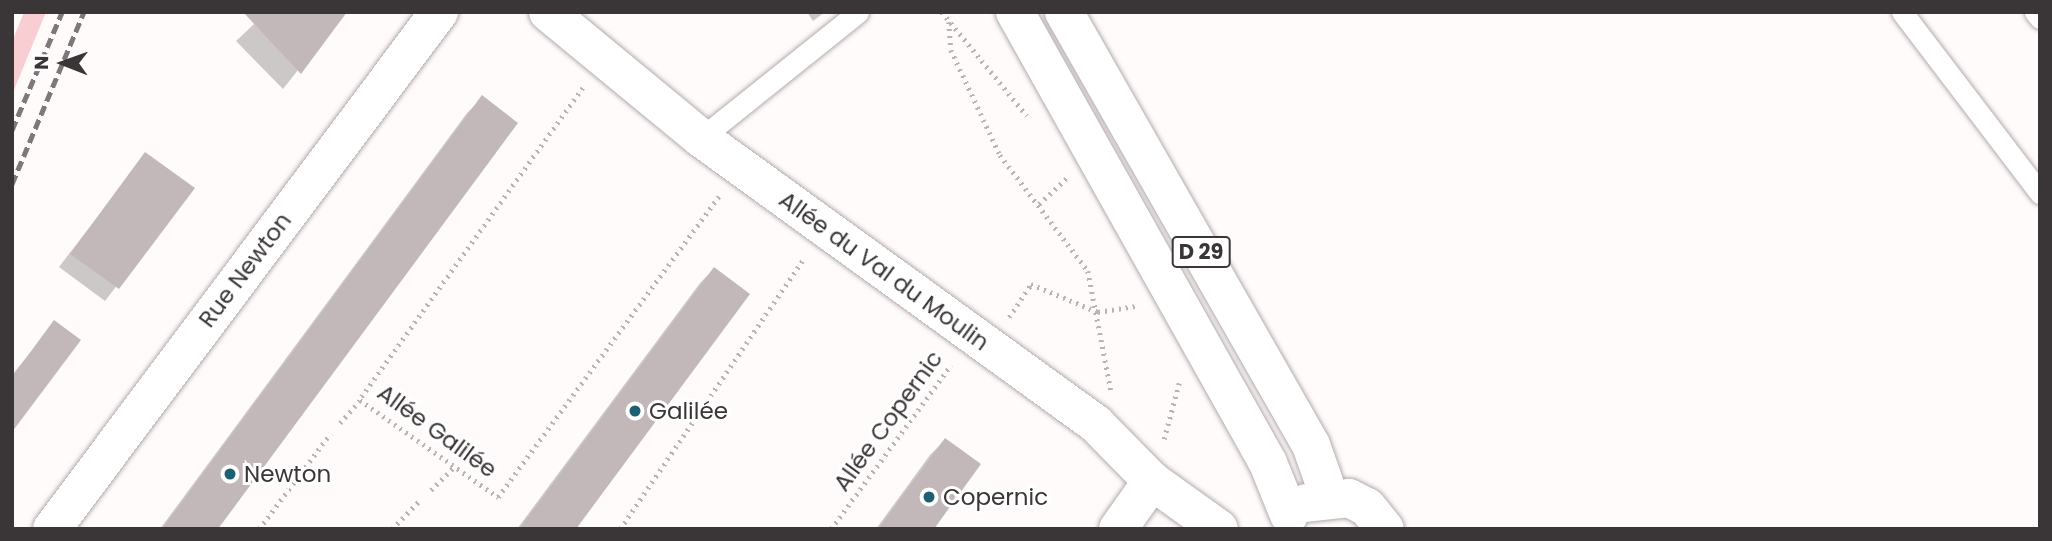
<!DOCTYPE html>
<meta charset="utf-8">
<style>
body{margin:0}
#map{position:relative;width:2052px;height:541px;overflow:hidden;background:#fffbfb;font-family:Poppins,sans-serif}
div>[style]{position:absolute}
[style*='--x']{left:calc(var(--x)*1px);top:calc(var(--y)*1px);width:calc(var(--w)*1px);rotate:calc(var(--a)*1deg)}
.green>*{inset:0;background:#f9ced3}
.shadow>*{inset:0;background:#0003}
.building>*{inset:0;background:#c2b8b9}
.path>*{height:4.5px;margin-top:-2.25px;transform-origin:0;background:repeating-linear-gradient(90deg,#b8b4b5 0 2px,transparent 0 7px)}
.roads{filter:drop-shadow(0 0 2px #b4abac) drop-shadow(0 0 2px #b4abac)}
.service>*{height:21px;margin:-10.5px;padding:0 10.5px;transform-origin:10.5px;border-radius:10.5px;background:#fff}
.minor>*{height:38px;margin:-19px;padding:0 19px;transform-origin:19px;border-radius:19px;background:#fff}
.primary>*{height:38px;margin:-19px;padding:0 19px;transform-origin:19px;border-radius:19px;background:#fff}
.rail>*{height:5px;margin-top:-2.5px;transform-origin:0;background:repeating-linear-gradient(90deg,#7d797a 0 10px,transparent 0 15px)}
.dots>*{width:19px;height:19px;translate:-50% -50%;box-sizing:border-box;border:4px solid #fff;border-radius:50%}
span{translate:-50% -50%;white-space:nowrap;text-align:center;line-height:1.15;-webkit-text-stroke:6px #fff;paint-order:stroke}
.shield-label span{padding:2px 5px;background:#fff;border:2px solid;border-radius:5px;-webkit-text-stroke-width:0}
.shield-label{font-size:21px;color:#3a3637;font-weight:700}
.street-label{font-size:23px;color:#3a3637}
.poi-label{font-size:23px;color:#3a3637}
.left{translate:0 -50%;text-align:left}
.frame{position:absolute;inset:0;border:14px solid #3a3637;pointer-events:none}
.north{position:absolute;left:28px;top:28px;width:70px;height:70px;-webkit-text-stroke:5px #fff;paint-order:stroke;rotate:271deg;font-size:19px;font-weight:700;line-height:28px;text-align:center;color:#3a3637}
.north::after{content:'';display:block;margin:auto;width:24px;height:32px;background:#3a3637;clip-path:polygon(50% 0,100% 100%,50% 72%,0 100%)}
</style>
<div id="map">
<div class="green">
<div style="clip-path:polygon(24px 12px,46px 12px,12px 95px,12px 42px)"></div>
</div>
<div class="shadow">
<div style="clip-path:polygon(267px 12px,344px 12px,283px 89px,236px 41px)"></div>
<div style="clip-path:polygon(807px 12px,825px 12px,813px 21px)"></div>
<div style="clip-path:polygon(482px 98px,216px 529px,160px 529px,467px 113px)"></div>
<div style="clip-path:polygon(146px 154px,192px 188px,105px 301px,59px 267px)"></div>
<div style="clip-path:polygon(714px 269px,574px 529px,517px 529px,700px 283px)"></div>
<div style="clip-path:polygon(55px 323px,12px 429px,12px 375px)"></div>
<div style="clip-path:polygon(945px 440px,931px 529px,876px 529px,930px 455px)"></div>
</div>
<div class="building">
<div style="clip-path:polygon(243px 12px,347px 12px,301px 74px)"></div>
<div style="clip-path:polygon(482px 95px,518px 123px,218px 529px,162px 529px)"></div>
<div style="clip-path:polygon(145px 152px,195px 188px,119px 289px,70px 254px)"></div>
<div style="clip-path:polygon(714px 267px,750px 294px,576px 529px,519px 529px)"></div>
<div style="clip-path:polygon(54px 320px,81px 340px,12px 432px,12px 377px)"></div>
<div style="clip-path:polygon(945px 438px,981px 464px,934px 529px,878px 529px)"></div>
</div>
<div class="path">
<div style="--x:942;--y:12;--w:134;--a:50.7"></div>
<div style="--x:949;--y:22;--w:28;--a:86"></div>
<div style="--x:951;--y:50;--w:116;--a:65"></div>
<div style="--x:1000;--y:155;--w:146;--a:52.8"></div>
<div style="--x:1088;--y:271;--w:121;--a:79.1"></div>
<div style="--x:583;--y:88;--w:384;--a:125.6"></div>
<div style="--x:360;--y:400;--w:169;--a:35.1"></div>
<div style="--x:498;--y:497;--w:373;--a:-53.7"></div>
<div style="--x:1039;--y:204;--w:38;--a:-43"></div>
<div style="--x:1009;--y:317;--w:40;--a:-56"></div>
<div style="--x:1031;--y:284;--w:73;--a:22.7"></div>
<div style="--x:1098;--y:312;--w:39;--a:-9"></div>
<div style="--x:340;--y:423;--w:30;--a:-49"></div>
<div style="--x:1164;--y:439;--w:58;--a:-75"></div>
<div style="--x:431;--y:490;--w:33;--a:-45"></div>
<div style="--x:259;--y:529;--w:119;--a:-53.2"></div>
<div style="--x:392;--y:529;--w:40;--a:-46"></div>
<div style="--x:620;--y:529;--w:328;--a:-55.8"></div>
<div style="--x:831;--y:529;--w:203;--a:-53.8"></div>
</div>
<div class="roads">
<div class="service">
<div style="--x:1902;--y:12;--w:228;--a:52.7"></div>
<div style="--x:2035;--y:12;--w:8;--a:50"></div>
<div style="--x:701;--y:138;--w:201;--a:-38.7"></div>
</div>
<div class="minor">
<div style="--x:548;--y:12;--w:198;--a:39.5"></div>
<div style="--x:701;--y:138;--w:488;--a:35.9"></div>
<div style="--x:1096;--y:424;--w:80;--a:45.5"></div>
<div style="--x:1152;--y:481;--w:82;--a:35.6"></div>
<div style="--x:52;--y:529;--w:646;--a:-53.18"></div>
<div style="--x:1118;--y:529;--w:59;--a:-54.7"></div>
</div>
<div class="primary">
<div style="--x:1015;--y:12;--w:517;--a:60.71"></div>
<div style="--x:1268;--y:463;--w:56;--a:68"></div>
<div style="--x:1064;--y:12;--w:498;--a:60.3"></div>
<div style="--x:1311;--y:445;--w:54;--a:70.6"></div>
<div style="--x:1306;--y:503;--w:43;--a:-6.6"></div>
<div style="--x:1349;--y:498;--w:20;--a:27"></div>
<div style="--x:1367;--y:507;--w:28;--a:51"></div>
</div>
</div>
<div class="rail">
<div style="--x:12;--y:130;--w:128;--a:-67"></div>
<div style="--x:12;--y:184;--w:186;--a:-67.3"></div>
</div>
<div class="dots">
<div style="left:635px;top:411px;background:#1c6072"></div>
<div style="left:230px;top:474px;background:#1c6072"></div>
<div style="left:929px;top:497px;background:#1c6072"></div>
</div>
<div class="shield-label">
<span style="left:1201px;top:252px">D 29</span>
</div>
<div class="street-label">
<span style="left:245px;top:270px;rotate:-53deg">Rue Newton</span>
<span style="left:884px;top:271px;rotate:36deg">Allée du Val du Moulin</span>
<span style="left:888px;top:421px;rotate:-54deg">Allée Copernic</span>
<span style="left:437px;top:431px;rotate:36deg">Allée Galilée</span>
</div>
<div class="poi-label">
<span class="left" style="left:649px;top:411px">Galilée</span>
<span class="left" style="left:244px;top:474px">Newton</span>
<span class="left" style="left:943px;top:497px">Copernic</span>
</div>
<div class="frame"></div>
<div class="north">N</div>
</div>
